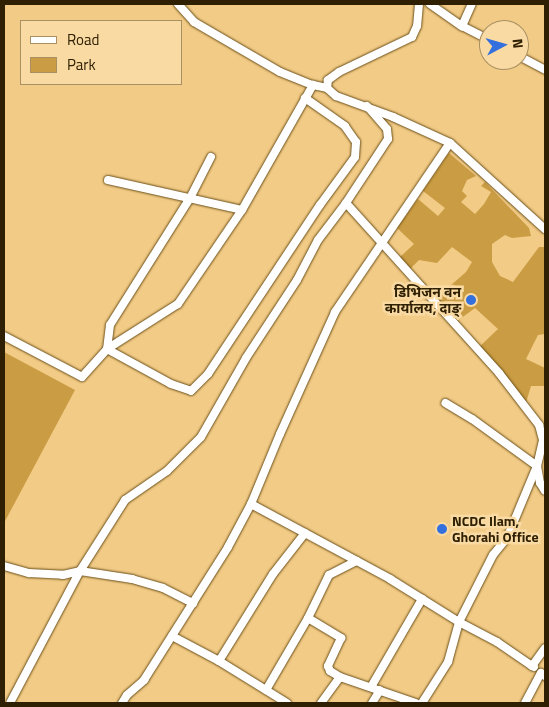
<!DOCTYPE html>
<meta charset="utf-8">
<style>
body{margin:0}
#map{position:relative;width:549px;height:707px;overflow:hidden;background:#f2cb86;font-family:"Titillium Web","Noto Sans Devanagari",sans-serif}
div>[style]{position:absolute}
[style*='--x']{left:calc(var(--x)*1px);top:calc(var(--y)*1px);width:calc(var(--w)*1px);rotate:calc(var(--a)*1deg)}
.green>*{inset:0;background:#ca9c43}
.roads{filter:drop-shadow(0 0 1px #6a4f19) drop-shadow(0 0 1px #6a4f19)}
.minor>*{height:8px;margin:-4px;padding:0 4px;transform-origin:4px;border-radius:4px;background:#fff}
.dots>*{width:14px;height:14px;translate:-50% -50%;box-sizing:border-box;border:2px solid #f9daa3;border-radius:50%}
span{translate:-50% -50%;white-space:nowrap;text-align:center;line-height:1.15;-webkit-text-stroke:5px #f9daa3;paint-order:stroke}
.poi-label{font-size:14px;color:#2f2003;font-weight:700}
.right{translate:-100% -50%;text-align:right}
.left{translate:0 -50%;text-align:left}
.frame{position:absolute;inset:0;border:5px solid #2f2003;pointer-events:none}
.legend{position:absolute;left:20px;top:20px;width:162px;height:65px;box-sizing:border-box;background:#f9daa3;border:1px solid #a89063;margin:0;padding:6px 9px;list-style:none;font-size:15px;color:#2f2003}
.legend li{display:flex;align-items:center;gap:10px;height:25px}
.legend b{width:25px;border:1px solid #a89063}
.north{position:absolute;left:479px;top:20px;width:50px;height:50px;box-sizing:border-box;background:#f9daa3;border:1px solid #a89063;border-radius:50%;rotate:84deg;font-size:14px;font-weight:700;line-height:20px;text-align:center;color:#2f2003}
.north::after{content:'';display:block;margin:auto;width:18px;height:22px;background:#336fdd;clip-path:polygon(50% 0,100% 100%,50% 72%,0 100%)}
</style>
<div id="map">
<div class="green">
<div style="clip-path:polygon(449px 153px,476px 176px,467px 180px,462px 191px,467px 196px,461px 202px,475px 214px,484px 204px,491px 192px,481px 186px,485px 182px,529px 228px,531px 236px,512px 238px,505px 235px,492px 244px,492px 262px,500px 276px,513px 282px,539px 247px,545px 247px,545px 334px,538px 335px,526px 359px,545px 368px,545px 386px,531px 386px,525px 406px,477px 349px,498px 329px,475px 308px,456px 322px,435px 299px,466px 272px,472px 262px,452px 247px,437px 263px,419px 260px,408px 271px,399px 258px,414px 244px,397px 228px,418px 199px,438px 216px,445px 208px,423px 191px)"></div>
<div style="clip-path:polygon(4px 352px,75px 390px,4px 523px)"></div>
</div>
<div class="roads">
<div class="minor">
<div style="--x:178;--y:4;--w:24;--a:48"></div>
<div style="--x:194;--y:22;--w:99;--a:30.2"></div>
<div style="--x:280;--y:72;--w:35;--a:22"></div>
<div style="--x:419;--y:4;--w:22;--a:95"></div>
<div style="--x:417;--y:26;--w:12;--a:114"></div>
<div style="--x:412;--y:37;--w:81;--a:154.4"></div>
<div style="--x:339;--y:72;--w:14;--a:144"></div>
<div style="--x:328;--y:80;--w:8;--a:97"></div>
<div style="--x:327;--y:88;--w:12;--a:42"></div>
<div style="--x:336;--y:96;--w:61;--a:20.2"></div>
<div style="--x:393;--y:117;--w:63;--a:24.5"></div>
<div style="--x:450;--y:143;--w:128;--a:42.2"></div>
<div style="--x:430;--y:4;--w:39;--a:35"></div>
<div style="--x:462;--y:26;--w:30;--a:27"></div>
<div style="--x:462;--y:26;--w:24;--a:-66"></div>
<div style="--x:519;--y:56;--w:30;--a:28"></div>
<div style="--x:367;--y:106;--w:30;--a:49"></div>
<div style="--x:387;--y:129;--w:10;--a:84"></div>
<div style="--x:388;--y:139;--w:77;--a:123.3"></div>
<div style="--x:346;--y:203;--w:229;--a:48"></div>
<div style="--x:499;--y:373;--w:66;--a:52.4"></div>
<div style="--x:539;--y:425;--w:16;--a:75"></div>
<div style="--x:211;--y:157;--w:46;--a:117.1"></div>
<div style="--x:190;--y:198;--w:150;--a:122.2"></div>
<div style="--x:110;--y:325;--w:24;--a:97"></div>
<div style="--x:107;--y:349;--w:73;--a:28.7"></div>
<div style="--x:171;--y:384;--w:21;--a:19"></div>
<div style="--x:191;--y:391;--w:24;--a:-45"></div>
<div style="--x:208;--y:374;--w:203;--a:-56.5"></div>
<div style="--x:320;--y:205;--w:59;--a:-53.9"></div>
<div style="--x:355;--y:157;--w:15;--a:-86"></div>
<div style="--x:356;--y:142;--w:19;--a:-125"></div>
<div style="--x:345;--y:126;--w:49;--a:-145"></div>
<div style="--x:108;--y:180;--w:137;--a:12.6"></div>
<div style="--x:4;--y:336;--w:88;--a:27.7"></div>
<div style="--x:82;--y:377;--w:38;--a:-48"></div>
<div style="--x:107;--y:349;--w:84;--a:-32.4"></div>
<div style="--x:178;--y:304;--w:114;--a:-55.8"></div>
<div style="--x:242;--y:210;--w:144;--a:-60.4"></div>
<div style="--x:313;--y:85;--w:14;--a:12"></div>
<div style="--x:544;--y:436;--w:31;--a:103"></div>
<div style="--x:537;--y:466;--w:17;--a:80"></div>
<div style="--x:540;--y:483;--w:9;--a:58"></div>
<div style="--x:251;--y:504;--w:158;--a:28.3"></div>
<div style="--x:390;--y:579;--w:81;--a:31.9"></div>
<div style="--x:459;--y:622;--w:43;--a:27.8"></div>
<div style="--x:497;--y:642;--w:42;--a:34.4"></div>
<div style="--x:4;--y:566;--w:26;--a:16"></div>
<div style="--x:29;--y:573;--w:34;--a:3"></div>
<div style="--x:63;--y:575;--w:17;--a:-13"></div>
<div style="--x:80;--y:571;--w:53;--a:8.7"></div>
<div style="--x:132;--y:579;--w:32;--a:16"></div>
<div style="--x:163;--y:588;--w:34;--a:27"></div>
<div style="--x:308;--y:618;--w:39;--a:31"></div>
<div style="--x:341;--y:638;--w:31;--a:115"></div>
<div style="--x:328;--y:666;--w:5;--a:68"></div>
<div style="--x:330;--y:671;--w:12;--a:31"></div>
<div style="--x:172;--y:636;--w:53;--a:28"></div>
<div style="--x:219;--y:661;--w:80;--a:31.7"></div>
<div style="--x:219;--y:661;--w:102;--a:-58.2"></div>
<div style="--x:273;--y:574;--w:52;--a:-52"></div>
<div style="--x:534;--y:667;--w:2;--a:-153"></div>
<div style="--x:532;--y:666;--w:22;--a:-54"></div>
<div style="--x:371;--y:687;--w:102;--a:-59.9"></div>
<div style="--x:266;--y:690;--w:83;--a:-59.7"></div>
<div style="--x:308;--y:618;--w:48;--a:-64"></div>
<div style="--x:329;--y:575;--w:31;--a:-27"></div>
<div style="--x:10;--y:703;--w:149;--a:-62.1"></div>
<div style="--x:80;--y:571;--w:84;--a:-57.6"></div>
<div style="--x:125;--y:500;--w:51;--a:-34.6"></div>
<div style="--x:167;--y:471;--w:48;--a:-45"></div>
<div style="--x:201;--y:437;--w:91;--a:-60.3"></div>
<div style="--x:246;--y:358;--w:93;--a:-56.8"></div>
<div style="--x:297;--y:280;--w:45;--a:-62.3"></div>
<div style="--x:318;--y:240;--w:46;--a:-52.9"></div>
<div style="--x:122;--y:703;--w:9;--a:-58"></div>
<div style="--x:127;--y:695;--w:23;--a:-41"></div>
<div style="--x:144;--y:680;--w:157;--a:-57.7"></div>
<div style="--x:228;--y:547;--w:49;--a:-61.9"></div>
<div style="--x:251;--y:504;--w:76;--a:-67.5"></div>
<div style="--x:280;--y:434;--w:134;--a:-65.7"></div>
<div style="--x:335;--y:312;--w:204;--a:-55.8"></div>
<div style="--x:321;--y:703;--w:32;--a:-54"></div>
<div style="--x:340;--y:677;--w:80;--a:18.9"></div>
<div style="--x:372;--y:703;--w:15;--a:-58"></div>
<div style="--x:422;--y:703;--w:49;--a:-57.6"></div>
<div style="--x:448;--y:662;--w:41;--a:-74.6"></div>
<div style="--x:459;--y:622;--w:75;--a:-63.1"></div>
<div style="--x:493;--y:555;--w:22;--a:-51"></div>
<div style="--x:507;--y:538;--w:78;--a:-67.4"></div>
<div style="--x:537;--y:466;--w:80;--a:-144.1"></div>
<div style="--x:472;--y:419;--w:31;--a:-149"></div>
<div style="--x:525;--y:703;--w:34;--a:-62"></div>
<div style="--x:541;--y:673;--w:5;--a:37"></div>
</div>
</div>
<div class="dots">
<div style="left:471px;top:300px;background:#336fdd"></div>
<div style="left:442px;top:529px;background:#336fdd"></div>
</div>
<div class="poi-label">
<span class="right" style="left:461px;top:300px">डिभिजन वन<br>कार्यालय, दाङ्</span>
<span class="left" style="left:452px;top:529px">NCDC Ilam,<br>Ghorahi Office</span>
</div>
<div class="frame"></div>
<ul class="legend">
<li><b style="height:6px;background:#fff"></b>Road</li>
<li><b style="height:14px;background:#ca9c43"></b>Park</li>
</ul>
<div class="north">N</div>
</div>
